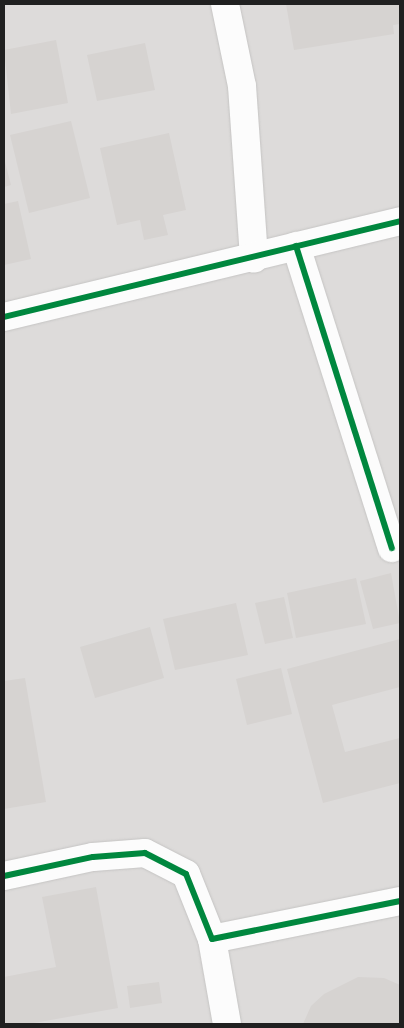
<!DOCTYPE html>
<style>
body{margin:0}
#map{position:relative;width:404px;height:1028px;overflow:hidden;background:#eeebe8;font-family:Mulish,sans-serif}
div>[style]{position:absolute}
[style*='--x']{left:calc(var(--x)*1px);top:calc(var(--y)*1px);width:calc(var(--w)*1px);rotate:calc(var(--a)*1deg)}
.residential>*{inset:0;background:#dddbda}
.building>*{inset:0;background:#d6d3d1}
.roads{filter:drop-shadow(0 0 1px #c5c4c3) drop-shadow(0 0 1px #c5c4c3)}
.minor>*{height:28px;margin:-14px;padding:0 14px;transform-origin:14px;border-radius:14px;background:#fcfcfc}
.cycleway>*{height:6px;margin:-3px;padding:0 3px;transform-origin:3px;border-radius:3px;background:#00873e}
span{translate:-50% -50%;white-space:nowrap;text-align:center;line-height:1.15;-webkit-text-stroke:4px #fff;paint-order:stroke}
.frame{position:absolute;inset:0;border:5px solid #202020;pointer-events:none}
</style>
<div id="map">
<div class="residential">
<div style="clip-path:polygon(4px 4px,400px 4px,400px 1024px,4px 1024px)"></div>
</div>
<div class="building">
<div style="clip-path:polygon(286px 4px,400px 4px,400px 24px,393px 25px,394px 34px,294px 50px)"></div>
<div style="clip-path:polygon(56px 40px,68px 103px,11px 114px,4px 50px)"></div>
<div style="clip-path:polygon(145px 43px,155px 90px,97px 101px,87px 55px)"></div>
<div style="clip-path:polygon(71px 121px,90px 198px,29px 213px,10px 135px)"></div>
<div style="clip-path:polygon(169px 133px,186px 210px,163px 215px,168px 235px,144px 240px,140px 220px,117px 225px,100px 148px)"></div>
<div style="clip-path:polygon(4px 158px,11px 185px,4px 187px)"></div>
<div style="clip-path:polygon(18px 201px,31px 259px,4px 265px,4px 204px)"></div>
<div style="clip-path:polygon(391px 573px,400px 623px,373px 629px,360px 581px)"></div>
<div style="clip-path:polygon(356px 578px,366px 624px,296px 638px,287px 593px)"></div>
<div style="clip-path:polygon(284px 597px,293px 638px,265px 644px,255px 603px)"></div>
<div style="clip-path:polygon(236px 603px,248px 655px,175px 670px,163px 619px)"></div>
<div style="clip-path:polygon(150px 627px,164px 678px,95px 698px,80px 647px)"></div>
<div style="clip-path:polygon(400px 639px,400px 687px,332px 705px,345px 752px,400px 738px,400px 783px,323px 803px,287px 669px)"></div>
<div style="clip-path:polygon(281px 668px,292px 714px,247px 725px,236px 679px)"></div>
<div style="clip-path:polygon(25px 678px,46px 802px,4px 809px,4px 681px)"></div>
<div style="clip-path:polygon(96px 887px,118px 1008px,28px 1024px,4px 1024px,4px 977px,56px 967px,42px 897px)"></div>
<div style="clip-path:polygon(358px 977px,384px 978px,400px 985px,400px 1024px,303px 1024px,311px 1006px,324px 994px)"></div>
<div style="clip-path:polygon(159px 982px,162px 1003px,130px 1008px,127px 986px)"></div>
</div>
<div class="roads">
<div class="minor">
<div style="--x:225;--y:4;--w:84;--a:78.3"></div>
<div style="--x:242;--y:86;--w:173;--a:86"></div>
<div style="--x:296;--y:246;--w:317;--a:72.4"></div>
<div style="--x:4;--y:317;--w:407;--a:-13.6"></div>
<div style="--x:4;--y:876;--w:91;--a:-12.1"></div>
<div style="--x:93;--y:857;--w:52;--a:-4.4"></div>
<div style="--x:145;--y:853;--w:46;--a:27.1"></div>
<div style="--x:186;--y:874;--w:70;--a:68.2"></div>
<div style="--x:212;--y:939;--w:192;--a:-11.4"></div>
<div style="--x:212;--y:939;--w:86;--a:80"></div>
</div>
</div>
<div class="cycleway">
<div style="--x:296;--y:246;--w:317;--a:72.4"></div>
<div style="--x:4;--y:317;--w:407;--a:-13.6"></div>
<div style="--x:4;--y:876;--w:91;--a:-12.1"></div>
<div style="--x:93;--y:857;--w:52;--a:-4.4"></div>
<div style="--x:145;--y:853;--w:46;--a:27.1"></div>
<div style="--x:186;--y:874;--w:70;--a:68.2"></div>
<div style="--x:212;--y:939;--w:192;--a:-11.4"></div>
</div>
<div class="frame"></div>
</div>
